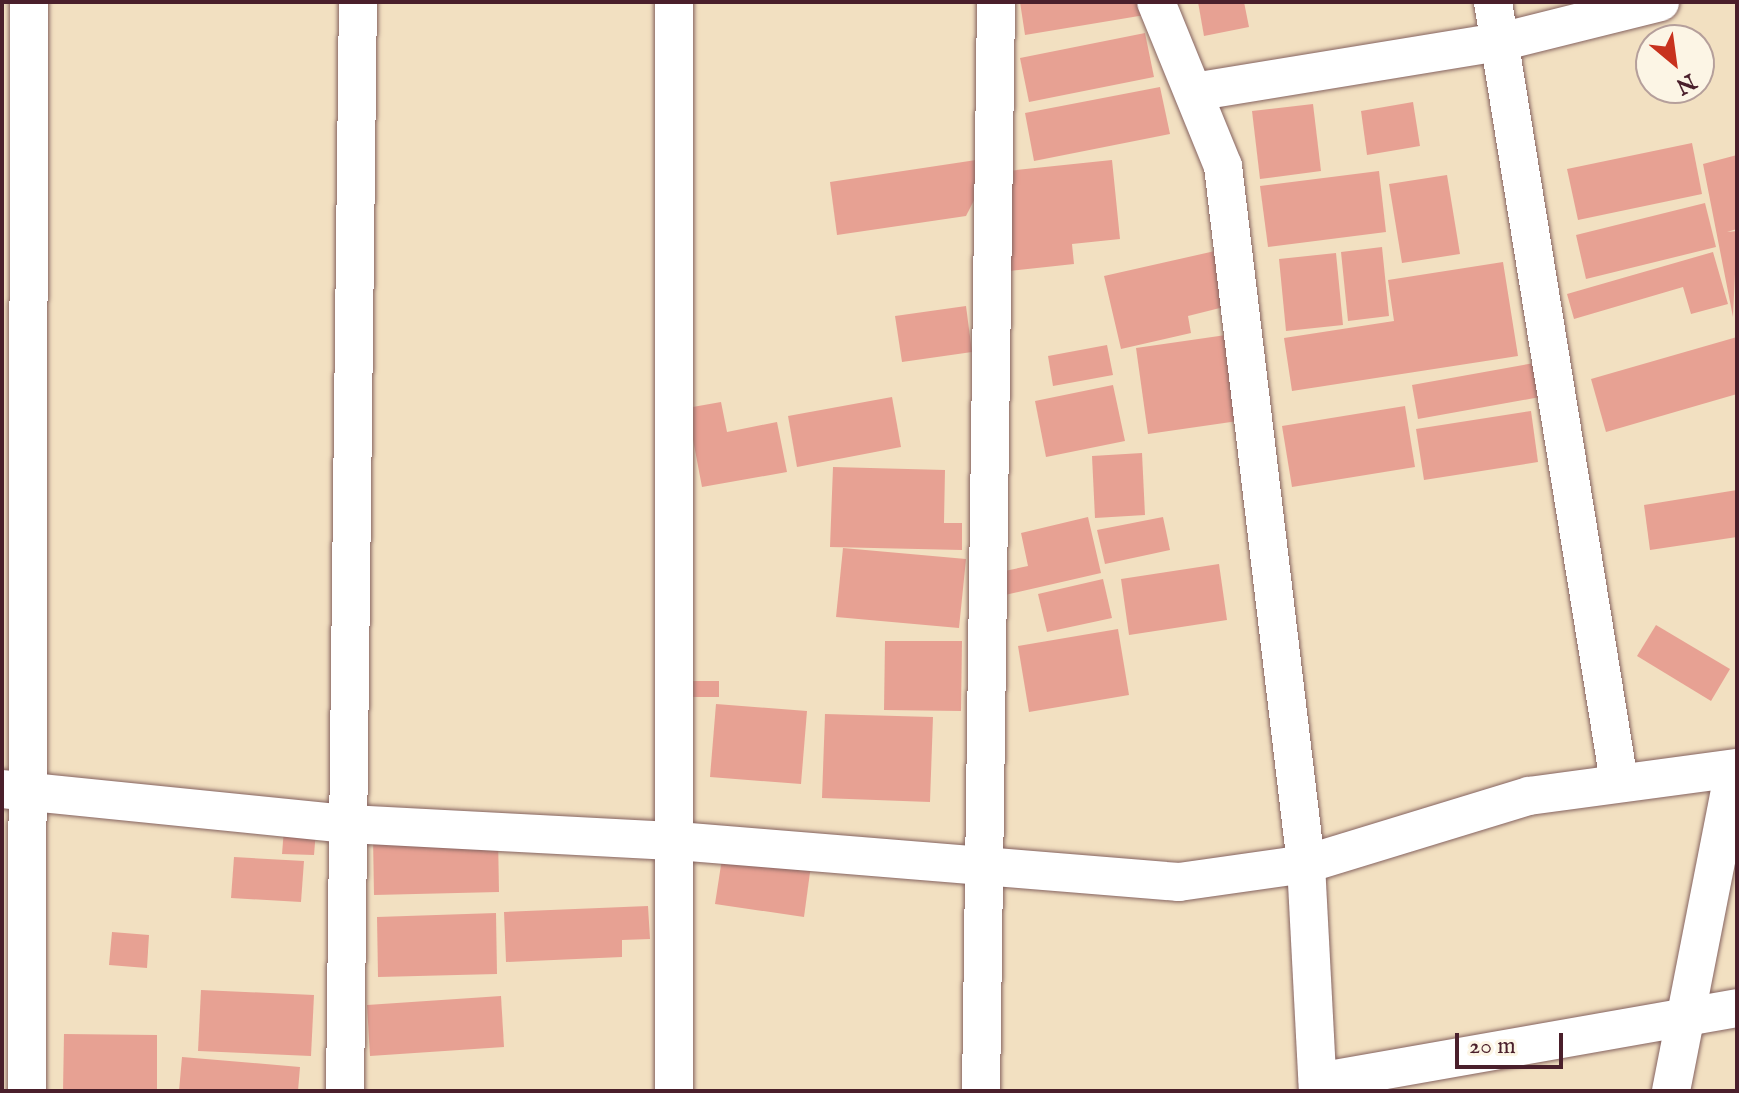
<!DOCTYPE html>
<style>
body{margin:0}
#map{position:relative;width:1739px;height:1093px;overflow:hidden;background:#f2e0c1;font-family:"IM FELL English",serif}
div>[style]{position:absolute}
[style*='--x']{left:calc(var(--x)*1px);top:calc(var(--y)*1px);width:calc(var(--w)*1px);rotate:calc(var(--a)*1deg)}
.building>*{inset:0;background:#e7a193}
.roads{filter:drop-shadow(0 0 2px #856360) drop-shadow(0 0 2px #856360)}
.minor>*{height:38px;margin:-19px;padding:0 19px;transform-origin:19px;border-radius:19px;background:#fff}
span{translate:-50% -50%;white-space:nowrap;text-align:center;line-height:1.15;-webkit-text-stroke:6px #fcf5e5;paint-order:stroke}
.frame{position:absolute;inset:0;border:4px solid #4a1f2b;pointer-events:none}
.north{position:absolute;left:1635px;top:24px;width:80px;height:80px;box-sizing:border-box;background:#fcf5e5;border:2px solid #b59f9b;border-radius:50%;rotate:151deg;font-size:22px;font-weight:700;line-height:32px;text-align:center;color:#4a1f2b}
.north::after{content:'';display:block;margin:auto;width:28px;height:36px;background:#c8321e;clip-path:polygon(50% 0,100% 100%,50% 72%,0 100%)}
.scale{position:absolute;left:1455px;top:1033px;width:108px;height:36px;box-sizing:border-box;border:4px solid #4a1f2b;border-top:0;padding-left:10px;font-size:24px;line-height:28px;white-space:nowrap;color:#4a1f2b;-webkit-text-stroke:6px #fcf5e5;paint-order:stroke}
</style>
<div id="map">
<div class="building">
<div style="clip-path:polygon(1020px 2px,1142px 2px,1145px 15px,1025px 35px)"></div>
<div style="clip-path:polygon(1198px 2px,1244px 2px,1249px 27px,1204px 36px)"></div>
<div style="clip-path:polygon(1145px 33px,1154px 77px,1029px 102px,1020px 58px)"></div>
<div style="clip-path:polygon(1160px 87px,1170px 134px,1034px 161px,1025px 113px)"></div>
<div style="clip-path:polygon(1413px 102px,1420px 146px,1367px 155px,1361px 111px)"></div>
<div style="clip-path:polygon(1313px 104px,1321px 171px,1260px 179px,1252px 111px)"></div>
<div style="clip-path:polygon(1692px 143px,1702px 194px,1578px 220px,1567px 169px)"></div>
<div style="clip-path:polygon(1737px 155px,1737px 229px,1727px 232px,1737px 231px,1733px 317px,1703px 164px)"></div>
<div style="clip-path:polygon(996px 157px,966px 216px,837px 235px,830px 182px)"></div>
<div style="clip-path:polygon(1112px 160px,1120px 239px,1072px 244px,1074px 264px,1009px 271px,998px 172px)"></div>
<div style="clip-path:polygon(1379px 171px,1386px 232px,1268px 247px,1260px 186px)"></div>
<div style="clip-path:polygon(1447px 175px,1460px 254px,1402px 263px,1389px 184px)"></div>
<div style="clip-path:polygon(1705px 203px,1716px 247px,1586px 279px,1576px 235px)"></div>
<div style="clip-path:polygon(1382px 247px,1389px 316px,1348px 321px,1341px 252px)"></div>
<div style="clip-path:polygon(1215px 251px,1228px 306px,1188px 316px,1191px 333px,1121px 349px,1104px 276px)"></div>
<div style="clip-path:polygon(1713px 252px,1728px 304px,1691px 314px,1683px 287px,1574px 319px,1567px 294px)"></div>
<div style="clip-path:polygon(1336px 253px,1343px 325px,1286px 331px,1279px 259px)"></div>
<div style="clip-path:polygon(1503px 262px,1518px 356px,1292px 391px,1284px 338px,1394px 321px,1388px 280px)"></div>
<div style="clip-path:polygon(966px 306px,972px 352px,902px 362px,895px 316px)"></div>
<div style="clip-path:polygon(1226px 335px,1238px 421px,1148px 434px,1136px 348px)"></div>
<div style="clip-path:polygon(1737px 337px,1737px 394px,1606px 432px,1591px 379px)"></div>
<div style="clip-path:polygon(1107px 345px,1113px 375px,1053px 386px,1048px 356px)"></div>
<div style="clip-path:polygon(1534px 363px,1540px 397px,1418px 419px,1412px 385px)"></div>
<div style="clip-path:polygon(1113px 385px,1125px 441px,1046px 457px,1035px 401px)"></div>
<div style="clip-path:polygon(892px 397px,901px 447px,797px 467px,788px 416px)"></div>
<div style="clip-path:polygon(721px 402px,727px 432px,777px 422px,787px 472px,702px 487px,687px 408px)"></div>
<div style="clip-path:polygon(1405px 406px,1415px 467px,1292px 487px,1282px 426px)"></div>
<div style="clip-path:polygon(1531px 411px,1538px 462px,1424px 480px,1416px 429px)"></div>
<div style="clip-path:polygon(1142px 453px,1145px 515px,1095px 518px,1092px 456px)"></div>
<div style="clip-path:polygon(833px 467px,945px 470px,944px 523px,962px 523px,962px 550px,830px 547px)"></div>
<div style="clip-path:polygon(1737px 490px,1737px 537px,1650px 550px,1644px 505px)"></div>
<div style="clip-path:polygon(1088px 517px,1101px 573px,1005px 595px,1000px 572px,1028px 566px,1021px 533px)"></div>
<div style="clip-path:polygon(1163px 517px,1170px 550px,1105px 564px,1097px 530px)"></div>
<div style="clip-path:polygon(843px 548px,966px 559px,959px 628px,836px 617px)"></div>
<div style="clip-path:polygon(1219px 564px,1227px 620px,1129px 635px,1121px 579px)"></div>
<div style="clip-path:polygon(1103px 579px,1112px 618px,1047px 632px,1038px 594px)"></div>
<div style="clip-path:polygon(1656px 625px,1730px 669px,1711px 701px,1637px 656px)"></div>
<div style="clip-path:polygon(1118px 629px,1129px 695px,1029px 712px,1018px 646px)"></div>
<div style="clip-path:polygon(885px 641px,962px 641px,961px 711px,884px 710px)"></div>
<div style="clip-path:polygon(688px 681px,719px 681px,719px 697px,688px 697px)"></div>
<div style="clip-path:polygon(716px 704px,807px 711px,801px 784px,710px 777px)"></div>
<div style="clip-path:polygon(825px 714px,933px 717px,930px 802px,822px 798px)"></div>
<div style="clip-path:polygon(284px 829px,316px 831px,314px 855px,282px 854px)"></div>
<div style="clip-path:polygon(498px 835px,499px 892px,374px 895px,373px 838px)"></div>
<div style="clip-path:polygon(723px 852px,811px 865px,804px 917px,715px 904px)"></div>
<div style="clip-path:polygon(234px 857px,304px 861px,301px 902px,231px 898px)"></div>
<div style="clip-path:polygon(648px 906px,650px 939px,622px 940px,622px 957px,506px 962px,504px 912px)"></div>
<div style="clip-path:polygon(496px 913px,497px 974px,378px 977px,377px 917px)"></div>
<div style="clip-path:polygon(112px 932px,149px 935px,147px 968px,109px 965px)"></div>
<div style="clip-path:polygon(201px 990px,314px 995px,311px 1056px,198px 1051px)"></div>
<div style="clip-path:polygon(501px 996px,504px 1047px,370px 1056px,367px 1005px)"></div>
<div style="clip-path:polygon(64px 1034px,157px 1035px,157px 1091px,63px 1091px)"></div>
<div style="clip-path:polygon(182px 1057px,300px 1067px,298px 1091px,179px 1091px)"></div>
</div>
<div class="roads">
<div class="minor">
<div style="--x:674;--y:2;--w:1089;--a:90"></div>
<div style="--x:1156;--y:2;--w:177;--a:67.8"></div>
<div style="--x:1223;--y:166;--w:703;--a:83.22"></div>
<div style="--x:1306;--y:864;--w:227;--a:87"></div>
<div style="--x:1493;--y:2;--w:790;--a:80.82"></div>
<div style="--x:1194;--y:92;--w:310;--a:-9.3"></div>
<div style="--x:1500;--y:42;--w:165;--a:-14"></div>
<div style="--x:2;--y:789;--w:349;--a:5.8"></div>
<div style="--x:349;--y:824;--w:328;--a:3"></div>
<div style="--x:677;--y:841;--w:504;--a:4.67"></div>
<div style="--x:1179;--y:882;--w:128;--a:-8.1"></div>
<div style="--x:1306;--y:864;--w:233;--a:-17"></div>
<div style="--x:1529;--y:796;--w:210;--a:-7.7"></div>
<div style="--x:1318;--y:1082;--w:425;--a:-10"></div>
<div style="--x:27;--y:1091;--w:1089;--a:-89.89"></div>
<div style="--x:345;--y:1091;--w:1089;--a:-89.32"></div>
<div style="--x:981;--y:1091;--w:1089;--a:-89.21"></div>
<div style="--x:1671;--y:1091;--w:328;--a:-78.9"></div>
</div>
</div>
<div class="frame"></div>
<div class="north">N</div>
<div class="scale">20 m</div>
</div>
